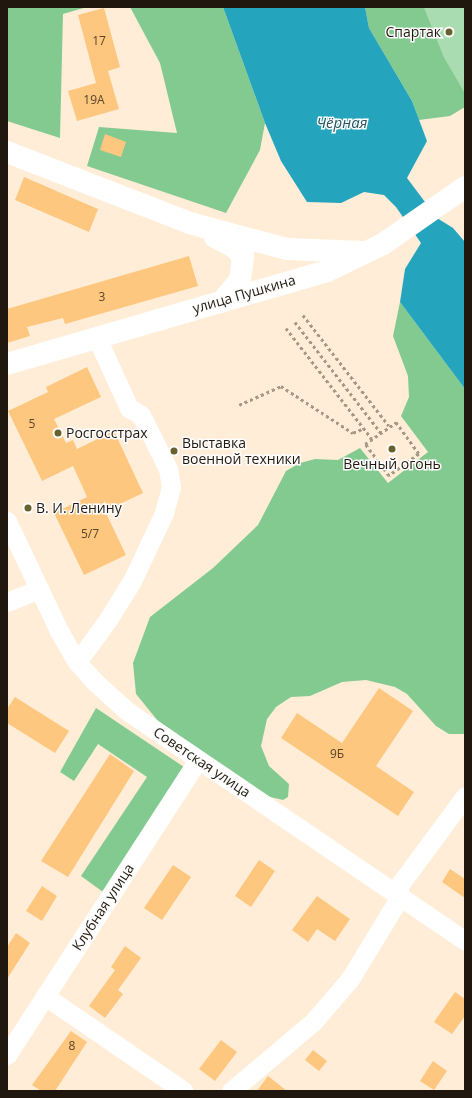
<!DOCTYPE html>
<meta charset="utf-8">
<style>
body{margin:0}
#map{position:relative;width:472px;height:1098px;overflow:hidden;background:#ffedd7;font-family:"Open Sans",sans-serif}
div>[style]{position:absolute}
[style*='--x']{left:calc(var(--x)*1px);top:calc(var(--y)*1px);width:calc(var(--w)*1px);rotate:calc(var(--a)*1deg)}
.green>*{inset:0;background:#aadcb2}
.forest>*{inset:0;background:#83ca90}
.water>*{inset:0;background:#25a5bd}
.building>*{inset:0;background:#fec77f}
.path>*{height:2.5px;margin-top:-1.25px;transform-origin:0;background:repeating-linear-gradient(90deg,#a69887 0 3px,transparent 0 6px)}
.minor>*{height:19px;margin:-9.5px;padding:0 9.5px;transform-origin:9.5px;border-radius:9.5px;background:#fff}
.major>*{height:22px;margin:-11px;padding:0 11px;transform-origin:11px;border-radius:11px;background:#fff}
.dots>*{width:11px;height:11px;translate:-50% -50%;box-sizing:border-box;border:2px solid #fdfdfd;border-radius:50%}
span{translate:-50% -50%;white-space:nowrap;text-align:center;line-height:1.15;-webkit-text-stroke:3px #fdfdfd;paint-order:stroke}
.number-label{font-size:12px;color:#58442a}
.number-label span{-webkit-text-stroke-width:0}
.poi-label{font-size:14px;color:#20180e}
.right{translate:-100% -50%;text-align:right}
.left{translate:0 -50%;text-align:left}
.street-label{font-size:14px;color:#20180e}
.water-label{font-size:15px;color:#255661;font-style:italic}
.frame{position:absolute;inset:0;border:8px solid #20180e;pointer-events:none}
</style>
<div id="map">
<div class="green">
<div style="clip-path:polygon(424px 7px,465px 7px,465px 93px,444px 57px)"></div>
</div>
<div class="forest">
<div style="clip-path:polygon(7px 7px,87px 7px,63px 14px,60px 138px,7px 121px)"></div>
<div style="clip-path:polygon(130px 7px,223px 7px,265px 123px,260px 150px,226px 213px,87px 166px,99px 127px,177px 133px,160px 63px)"></div>
<div style="clip-path:polygon(365px 7px,424px 7px,444px 57px,465px 93px,465px 107px,450px 116px,419px 120px,412px 101px,369px 28px)"></div>
<div style="clip-path:polygon(400px 302px,465px 389px,465px 734px,449px 734px,436px 726px,407px 694px,395px 687px,366px 680px,342px 682px,310px 696px,291px 697px,276px 707px,267px 719px,261px 746px,269px 766px,289px 784px,288px 797px,283px 800px,266px 796px,158px 721px,136px 694px,133px 663px,150px 617px,213px 568px,258px 525px,286px 471px,300px 463px,315px 459px,338px 460px,360px 448px,388px 483px,428px 452px,401px 416px,409px 397px,408px 376px,393px 336px)"></div>
<div style="clip-path:polygon(96px 708px,187px 769px,103px 892px,81px 876px,147px 777px,98px 744px,74px 781px,60px 772px)"></div>
</div>
<div class="water">
<div style="clip-path:polygon(223px 7px,365px 7px,369px 28px,412px 101px,427px 141px,407px 178px,437px 218px,453px 228px,465px 242px,465px 389px,400px 302px,405px 269px,421px 243px,396px 207px,384px 195px,364px 192px,341px 203px,307px 202px,281px 161px,265px 123px)"></div>
</div>
<div class="building">
<div style="clip-path:polygon(104px 8px,120px 67px,108px 71px,119px 109px,77px 121px,68px 91px,96px 83px,78px 15px)"></div>
<div style="clip-path:polygon(105px 134px,126px 142px,121px 157px,100px 150px)"></div>
<div style="clip-path:polygon(24px 177px,98px 209px,89px 232px,15px 200px)"></div>
<div style="clip-path:polygon(189px 256px,198px 286px,65px 324px,63px 318px,27px 327px,30px 336px,7px 343px,7px 309px)"></div>
<div style="clip-path:polygon(87px 367px,101px 397px,54px 419px,66px 443px,73px 440px,77px 449px,114px 431px,143px 493px,105px 511px,126px 555px,84px 575px,54px 513px,87px 497px,73px 466px,42px 481px,8px 411px,48px 392px,46px 387px)"></div>
<div style="clip-path:polygon(379px 688px,413px 711px,376px 766px,414px 792px,398px 816px,281px 738px,297px 713px,342px 743px)"></div>
<div style="clip-path:polygon(15px 697px,69px 731px,55px 753px,7px 723px,7px 709px)"></div>
<div style="clip-path:polygon(110px 754px,134px 771px,68px 877px,41px 861px)"></div>
<div style="clip-path:polygon(259px 860px,275px 871px,251px 907px,235px 896px)"></div>
<div style="clip-path:polygon(173px 865px,191px 877px,162px 920px,144px 908px)"></div>
<div style="clip-path:polygon(450px 869px,465px 879px,465px 898px,442px 882px)"></div>
<div style="clip-path:polygon(42px 886px,57px 896px,42px 921px,26px 911px)"></div>
<div style="clip-path:polygon(317px 896px,350px 919px,335px 941px,317px 929px,308px 942px,292px 930px)"></div>
<div style="clip-path:polygon(16px 933px,30px 943px,7px 979px,7px 947px)"></div>
<div style="clip-path:polygon(125px 946px,141px 958px,118px 990px,123px 994px,105px 1018px,89px 1006px,115px 970px,111px 967px)"></div>
<div style="clip-path:polygon(455px 992px,465px 999px,465px 1016px,452px 1034px,434px 1022px)"></div>
<div style="clip-path:polygon(71px 1031px,87px 1042px,55px 1091px,41px 1091px,32px 1085px)"></div>
<div style="clip-path:polygon(221px 1040px,237px 1052px,215px 1081px,199px 1069px)"></div>
<div style="clip-path:polygon(313px 1050px,327px 1061px,319px 1071px,305px 1060px)"></div>
<div style="clip-path:polygon(433px 1061px,447px 1071px,434px 1090px,420px 1081px)"></div>
<div style="clip-path:polygon(268px 1076px,287px 1091px,257px 1091px)"></div>
</div>
<div class="path">
<div style="--x:303;--y:315;--w:140;--a:52.2"></div>
<div style="--x:295;--y:322;--w:140;--a:52.2"></div>
<div style="--x:286;--y:328;--w:140;--a:52.2"></div>
<div style="--x:239;--y:405;--w:46;--a:-24.3"></div>
<div style="--x:281;--y:386;--w:86;--a:33.1"></div>
<div style="--x:353;--y:433;--w:12;--a:-24"></div>
<div style="--x:396;--y:422;--w:39;--a:54"></div>
<div style="--x:419;--y:454;--w:37;--a:144"></div>
<div style="--x:389;--y:476;--w:40;--a:-127"></div>
<div style="--x:365;--y:444;--w:38;--a:-35"></div>
</div>
<div class="minor">
<div style="--x:7;--y:521;--w:122;--a:64.7"></div>
<div style="--x:59;--y:631;--w:36;--a:60"></div>
<div style="--x:77;--y:662;--w:28;--a:48"></div>
<div style="--x:96;--y:683;--w:42;--a:42.1"></div>
<div style="--x:127;--y:711;--w:409;--a:34.2"></div>
<div style="--x:7;--y:602;--w:35;--a:-22"></div>
<div style="--x:77;--y:662;--w:51;--a:-53.8"></div>
<div style="--x:107;--y:621;--w:47;--a:-58"></div>
<div style="--x:132;--y:581;--w:75;--a:-64.8"></div>
<div style="--x:164;--y:513;--w:27;--a:-75"></div>
<div style="--x:171;--y:487;--w:18;--a:-99"></div>
<div style="--x:168;--y:469;--w:60;--a:-116.6"></div>
<div style="--x:141;--y:415;--w:14;--a:-150"></div>
<div style="--x:129;--y:408;--w:77;--a:-114.6"></div>
<div style="--x:395;--y:891;--w:118;--a:-53.6"></div>
<div style="--x:45;--y:996;--w:168;--a:34.4"></div>
<div style="--x:7;--y:1055;--w:351;--a:-57.1"></div>
<div style="--x:231;--y:1091;--w:107;--a:-40.1"></div>
<div style="--x:313;--y:1022;--w:57;--a:-49.3"></div>
<div style="--x:350;--y:979;--w:98;--a:-58.7"></div>
</div>
<div class="major">
<div style="--x:7;--y:152;--w:199;--a:21.2"></div>
<div style="--x:193;--y:224;--w:97;--a:14.9"></div>
<div style="--x:287;--y:249;--w:75;--a:2.3"></div>
<div style="--x:215;--y:237;--w:21;--a:28"></div>
<div style="--x:234;--y:247;--w:13;--a:45"></div>
<div style="--x:243;--y:256;--w:24;--a:97"></div>
<div style="--x:240;--y:280;--w:26;--a:130"></div>
<div style="--x:7;--y:364;--w:333;--a:-16.2"></div>
<div style="--x:327;--y:271;--w:62;--a:-25.7"></div>
<div style="--x:383;--y:244;--w:100;--a:-34.8"></div>
</div>
<div class="dots">
<div style="left:449px;top:32px;background:#67612e"></div>
<div style="left:58px;top:433px;background:#67612e"></div>
<div style="left:392px;top:449px;background:#67612e"></div>
<div style="left:174px;top:451px;background:#67612e"></div>
<div style="left:28px;top:508px;background:#67612e"></div>
</div>
<div class="number-label">
<span style="left:99px;top:41px">17</span>
<span style="left:94px;top:100px">19А</span>
<span style="left:102px;top:297px">3</span>
<span style="left:32px;top:424px">5</span>
<span style="left:90px;top:534px">5/7</span>
<span style="left:337px;top:754px">9Б</span>
<span style="left:72px;top:1046px">8</span>
</div>
<div class="poi-label">
<span class="right" style="left:441px;top:32px">Спартак</span>
<span class="left" style="left:66px;top:433px">Росгосстрах</span>
<span class="left" style="left:182px;top:451px">Выставка<br>военной техники</span>
<span style="left:392px;top:464px">Вечный огонь</span>
<span class="left" style="left:36px;top:508px">В. И. Ленину</span>
</div>
<div class="street-label">
<span style="left:244px;top:294px;rotate:-16deg">улица Пушкина</span>
<span style="left:202px;top:762px;rotate:34deg">Советская улица</span>
<span style="left:103px;top:907px;rotate:-57deg">Клубная улица</span>
</div>
<div class="water-label">
<span style="left:342px;top:123px">Чёрная</span>
</div>
<div class="frame"></div>
</div>
